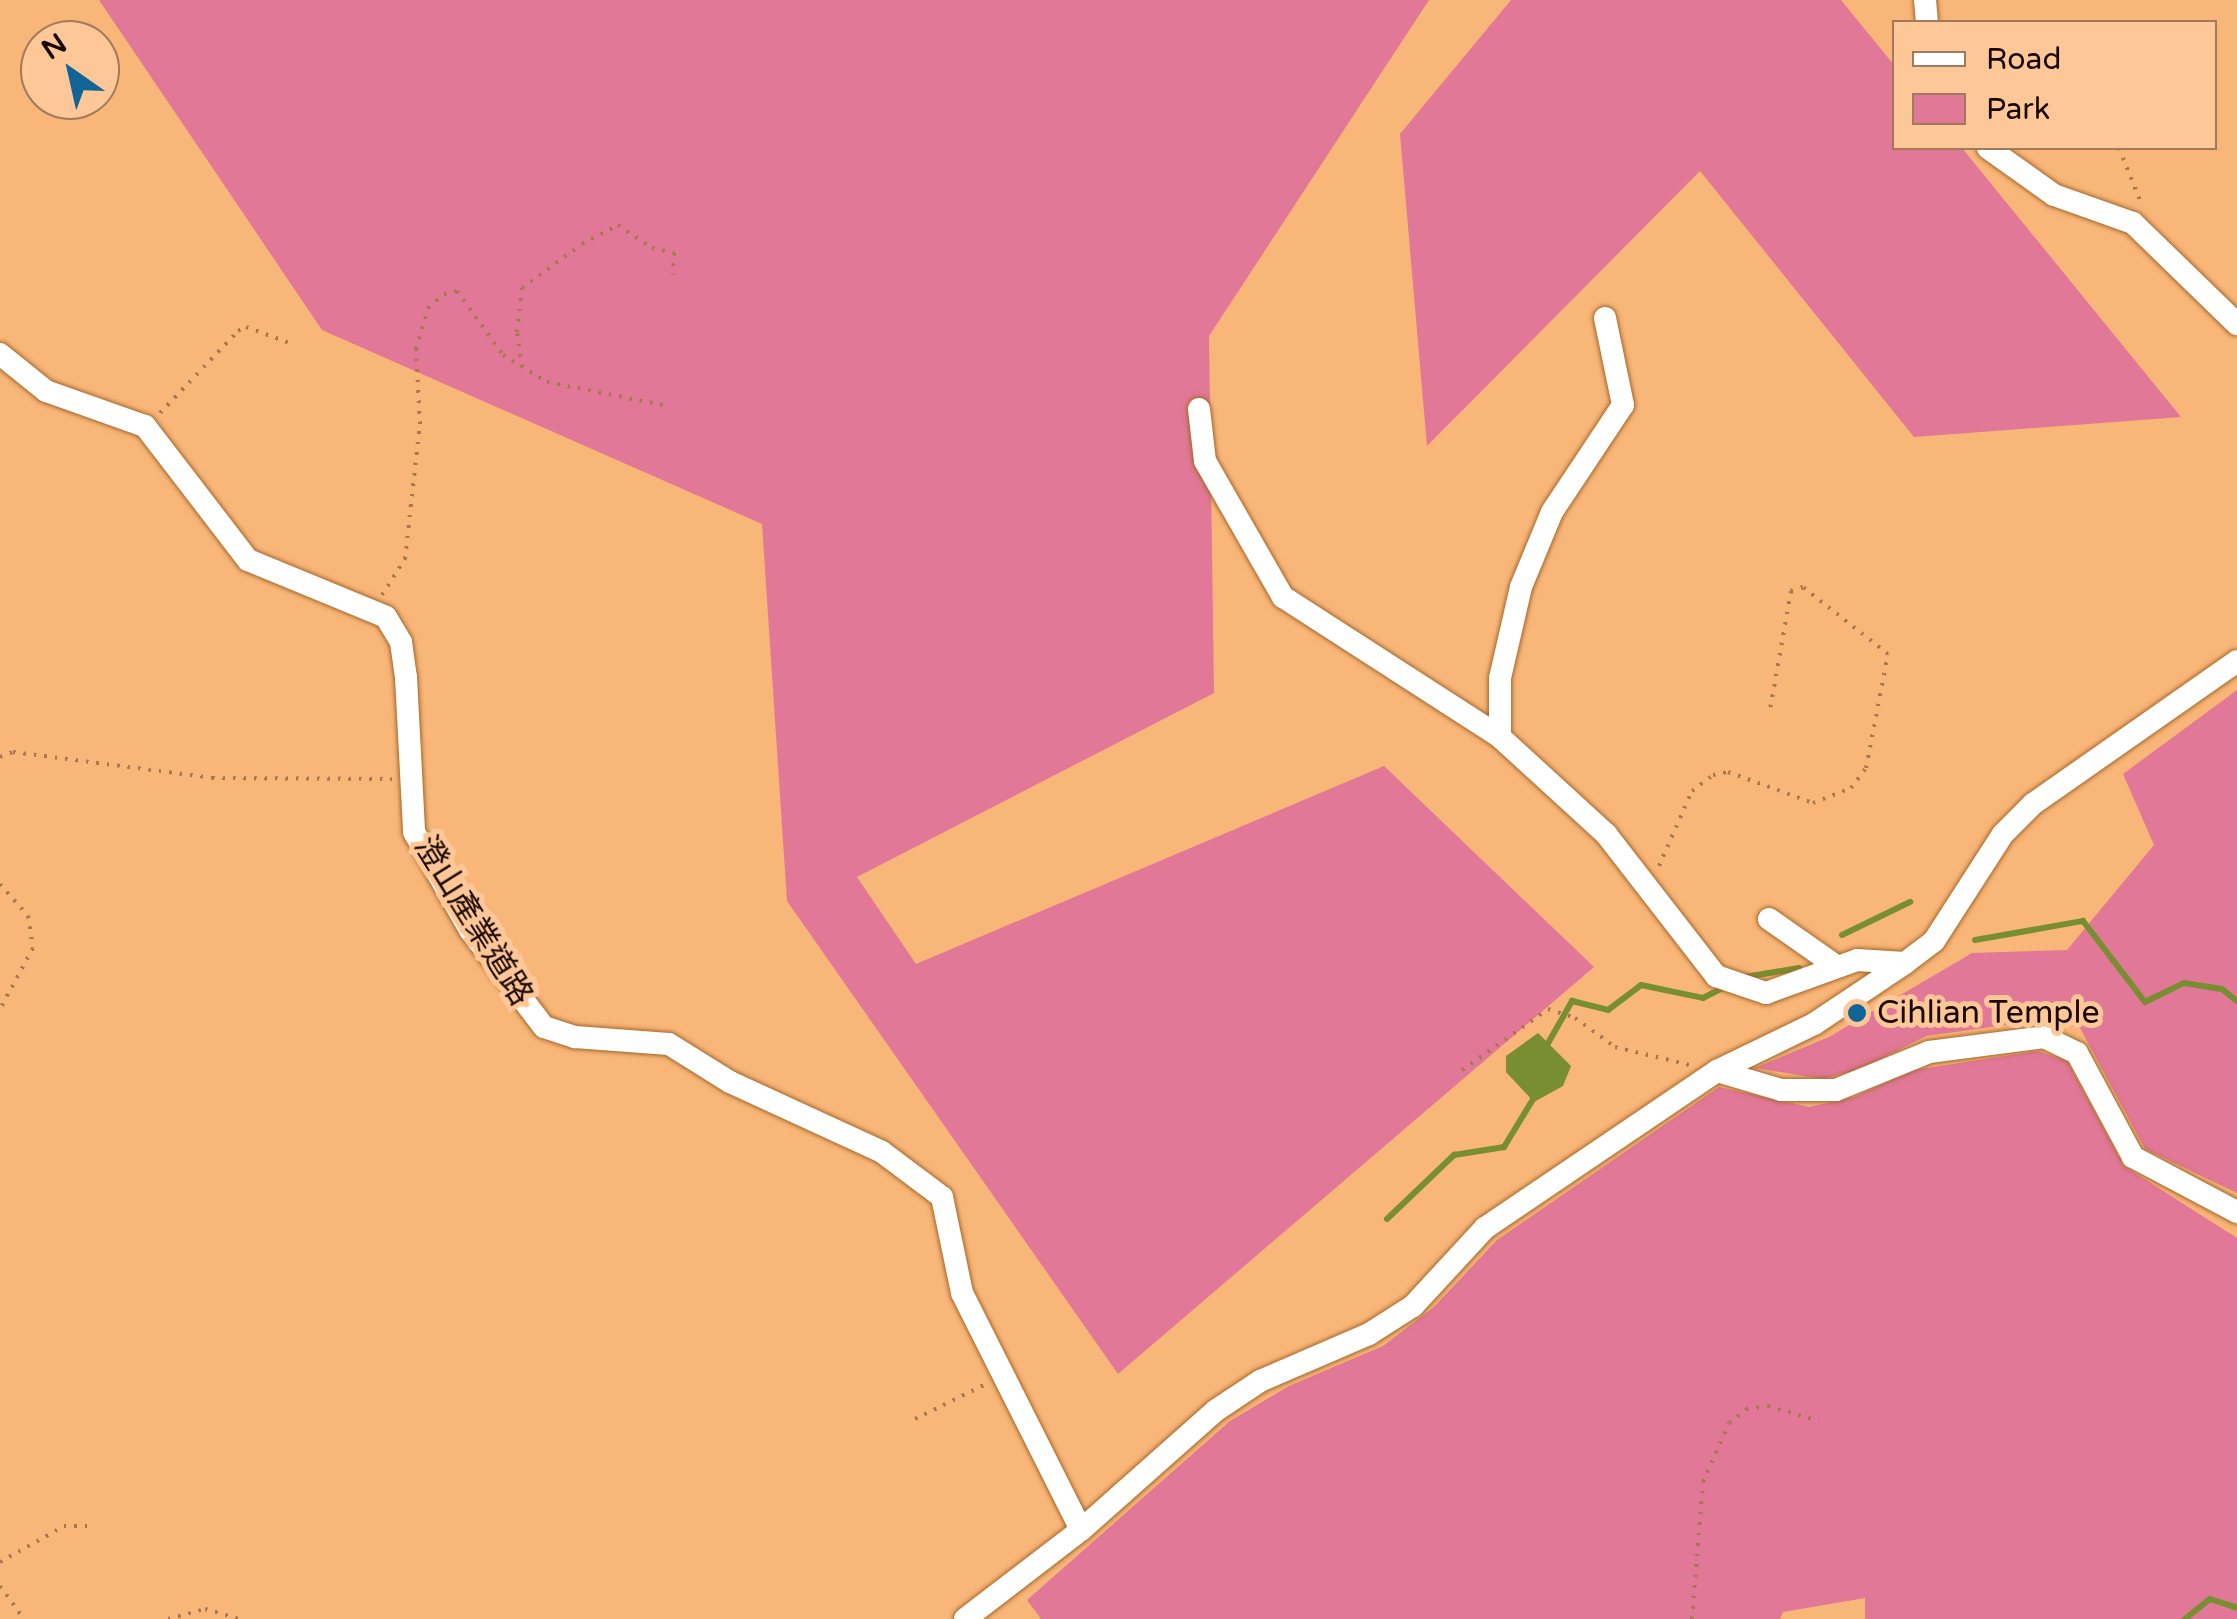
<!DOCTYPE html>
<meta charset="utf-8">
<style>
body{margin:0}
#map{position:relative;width:2237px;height:1619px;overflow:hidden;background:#f9b679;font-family:"Varela Round","Noto Sans TC",sans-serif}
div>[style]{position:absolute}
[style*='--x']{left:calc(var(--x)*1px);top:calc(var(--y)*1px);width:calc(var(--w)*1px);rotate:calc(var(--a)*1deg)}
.green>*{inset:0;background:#e17897}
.water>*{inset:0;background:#778f30}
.stream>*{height:6px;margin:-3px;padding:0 3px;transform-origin:3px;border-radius:3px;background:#778f30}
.path>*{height:4px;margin-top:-2px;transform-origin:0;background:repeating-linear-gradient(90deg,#a9774e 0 2.5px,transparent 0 10.5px)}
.roads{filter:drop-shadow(0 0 2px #a6682a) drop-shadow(0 0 2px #a6682a)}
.minor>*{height:22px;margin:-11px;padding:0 11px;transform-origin:11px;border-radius:11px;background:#fff}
.dots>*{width:28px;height:28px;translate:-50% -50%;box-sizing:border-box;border:5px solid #fdc797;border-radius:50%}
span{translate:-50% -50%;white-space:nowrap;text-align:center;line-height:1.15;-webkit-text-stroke:10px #fdc797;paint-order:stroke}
.street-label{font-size:32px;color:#180600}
.poi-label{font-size:32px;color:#180600}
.left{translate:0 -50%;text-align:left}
.legend{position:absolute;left:1892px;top:20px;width:325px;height:130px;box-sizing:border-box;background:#fdc797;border:2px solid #a17a5b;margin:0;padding:12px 18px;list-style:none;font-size:30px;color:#180600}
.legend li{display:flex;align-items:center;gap:20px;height:50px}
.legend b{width:50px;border:2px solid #a17a5b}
.north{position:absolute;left:20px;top:20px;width:100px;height:100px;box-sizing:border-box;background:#fdc797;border:2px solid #a17a5b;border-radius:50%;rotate:326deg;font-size:28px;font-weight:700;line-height:40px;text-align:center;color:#180600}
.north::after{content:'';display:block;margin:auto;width:35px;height:45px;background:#136496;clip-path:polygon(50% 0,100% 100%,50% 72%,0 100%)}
</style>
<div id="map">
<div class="green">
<div style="clip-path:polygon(99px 0,1429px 0,1209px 336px,1214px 693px,857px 877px,916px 964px,1384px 766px,1594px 967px,1118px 1374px,787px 901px,762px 524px,322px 330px)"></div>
<div style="clip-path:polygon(1511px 0,1841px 0,1894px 65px,1894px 148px,1962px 148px,2181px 417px,1914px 437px,1700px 171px,1427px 446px,1400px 134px)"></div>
<div style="clip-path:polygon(2237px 690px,2237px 1193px,2145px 1149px,2080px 1028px,2042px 1020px,1926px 1036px,1861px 1069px,1823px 1079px,1755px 1068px,1829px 1037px,1972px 953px,2067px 950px,2154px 845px,2123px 774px)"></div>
<div style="clip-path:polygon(2038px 1051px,2067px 1061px,2124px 1166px,2237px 1238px,2237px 1619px,1865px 1619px,1865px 1598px,1783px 1612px,1780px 1619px,1041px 1619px,1027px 1600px,1230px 1421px,1289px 1386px,1383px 1346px,1434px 1307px,1497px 1240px,1719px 1087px,1809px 1107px,1854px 1097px,1914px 1070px)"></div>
</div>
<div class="water">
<div style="clip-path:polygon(1538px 1033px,1571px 1066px,1563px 1086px,1534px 1102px,1506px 1072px,1506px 1056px)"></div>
</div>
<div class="stream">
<div style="--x:1842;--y:935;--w:76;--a:-25.9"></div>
<div style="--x:1975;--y:940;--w:110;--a:-10"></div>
<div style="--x:2083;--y:921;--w:102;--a:52.6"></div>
<div style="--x:2145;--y:1002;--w:43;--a:-26"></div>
<div style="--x:2184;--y:983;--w:38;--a:9"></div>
<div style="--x:2222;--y:989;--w:19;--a:39"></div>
<div style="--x:1745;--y:977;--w:55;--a:-9.5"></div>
<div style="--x:1547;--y:1045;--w:51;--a:-60.4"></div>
<div style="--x:1572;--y:1001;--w:37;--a:14"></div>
<div style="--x:1608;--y:1010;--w:41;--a:-37.1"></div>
<div style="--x:1641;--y:985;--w:63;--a:11.8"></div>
<div style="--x:1703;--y:998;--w:25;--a:-27"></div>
<div style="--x:1387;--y:1219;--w:93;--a:-43.7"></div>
<div style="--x:1454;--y:1155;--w:51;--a:-9.1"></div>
<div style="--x:1504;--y:1147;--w:60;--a:-58.7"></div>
<div style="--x:2185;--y:1619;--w:32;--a:-39"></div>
<div style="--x:2210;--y:1599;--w:28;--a:18"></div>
</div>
<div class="path">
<div style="--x:2119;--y:148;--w:59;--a:68.2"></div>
<div style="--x:522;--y:367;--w:35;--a:-98"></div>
<div style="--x:517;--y:332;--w:44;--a:-83.5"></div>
<div style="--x:522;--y:288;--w:74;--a:-36.3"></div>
<div style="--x:582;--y:244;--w:41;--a:-27.8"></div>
<div style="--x:618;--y:225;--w:41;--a:34.1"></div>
<div style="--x:652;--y:248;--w:23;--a:13"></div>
<div style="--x:674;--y:253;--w:22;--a:93"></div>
<div style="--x:160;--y:413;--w:113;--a:-46.4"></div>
<div style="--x:238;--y:331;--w:9;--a:-27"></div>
<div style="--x:246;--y:327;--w:49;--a:20.3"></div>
<div style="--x:382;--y:595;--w:43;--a:-57.4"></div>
<div style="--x:405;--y:559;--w:136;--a:-83.7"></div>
<div style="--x:420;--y:424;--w:75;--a:-93.1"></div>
<div style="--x:416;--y:349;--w:43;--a:-73.7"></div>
<div style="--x:428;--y:308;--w:21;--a:-41"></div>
<div style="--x:444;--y:294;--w:13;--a:-13"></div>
<div style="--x:457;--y:291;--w:79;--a:54.3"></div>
<div style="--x:503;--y:355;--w:52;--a:31.5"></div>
<div style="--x:547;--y:382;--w:118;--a:11.2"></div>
<div style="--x:0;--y:757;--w:14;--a:-21"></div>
<div style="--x:13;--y:752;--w:201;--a:7.4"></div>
<div style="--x:212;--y:778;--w:180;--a:0.3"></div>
<div style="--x:1659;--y:866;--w:82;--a:-66.3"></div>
<div style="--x:1692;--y:791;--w:26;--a:-37"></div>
<div style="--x:1713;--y:775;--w:15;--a:-11"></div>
<div style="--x:1728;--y:772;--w:90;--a:20"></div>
<div style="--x:1813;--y:803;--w:41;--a:-21.5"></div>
<div style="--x:1851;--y:788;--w:25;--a:-53"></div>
<div style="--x:1866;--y:768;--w:116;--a:-79.1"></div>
<div style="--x:1888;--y:654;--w:108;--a:-141.8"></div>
<div style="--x:1803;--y:587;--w:13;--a:162"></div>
<div style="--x:1791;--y:591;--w:121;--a:100"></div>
<div style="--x:0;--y:884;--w:43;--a:48.8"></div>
<div style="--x:28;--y:916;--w:32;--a:81"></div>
<div style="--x:33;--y:948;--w:69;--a:118.4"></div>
<div style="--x:1462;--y:1070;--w:105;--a:-35.3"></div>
<div style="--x:1548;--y:1009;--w:28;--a:18"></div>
<div style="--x:1575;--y:1018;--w:49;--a:35.9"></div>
<div style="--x:1615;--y:1047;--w:77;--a:13.5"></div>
<div style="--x:915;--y:1419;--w:79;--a:-26.2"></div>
<div style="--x:0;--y:1562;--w:73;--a:-29.4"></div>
<div style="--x:64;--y:1526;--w:28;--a:0"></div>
<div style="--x:0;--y:1586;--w:41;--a:54"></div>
<div style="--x:168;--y:1619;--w:38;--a:-15"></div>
<div style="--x:205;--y:1609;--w:35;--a:16"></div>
<div style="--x:1692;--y:1619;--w:137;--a:-85.4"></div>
<div style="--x:1703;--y:1482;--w:64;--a:-66.2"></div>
<div style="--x:1729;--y:1423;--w:22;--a:-39"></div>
<div style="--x:1746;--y:1409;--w:22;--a:-8"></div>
<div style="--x:1768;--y:1406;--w:53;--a:16.4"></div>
</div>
<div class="roads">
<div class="minor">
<div style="--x:1925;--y:0;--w:22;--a:85"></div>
<div style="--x:1988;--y:148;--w:81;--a:35.5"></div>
<div style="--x:2054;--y:195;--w:84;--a:19.5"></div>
<div style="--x:2133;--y:223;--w:145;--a:44.2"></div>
<div style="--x:1605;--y:318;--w:89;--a:78.3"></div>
<div style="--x:1623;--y:405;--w:128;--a:123.6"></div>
<div style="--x:1552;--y:512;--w:81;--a:112.5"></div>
<div style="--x:1521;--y:587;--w:93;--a:103"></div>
<div style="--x:1500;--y:678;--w:59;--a:90"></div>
<div style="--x:1500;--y:737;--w:144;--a:42.5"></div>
<div style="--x:1606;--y:834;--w:180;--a:52.2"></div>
<div style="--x:1716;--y:976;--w:53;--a:18.8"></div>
<div style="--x:1766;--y:993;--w:97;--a:-19.9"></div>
<div style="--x:1857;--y:960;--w:48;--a:3.6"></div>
<div style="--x:0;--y:354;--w:59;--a:38.8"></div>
<div style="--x:46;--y:391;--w:105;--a:19.5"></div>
<div style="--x:145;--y:426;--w:169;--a:52.5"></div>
<div style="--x:248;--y:560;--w:149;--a:22.4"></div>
<div style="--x:386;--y:617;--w:29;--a:59"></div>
<div style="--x:401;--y:642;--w:35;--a:82"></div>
<div style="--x:406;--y:677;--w:155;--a:87"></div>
<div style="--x:414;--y:832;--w:113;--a:60.3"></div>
<div style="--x:470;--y:930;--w:122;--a:52.7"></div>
<div style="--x:544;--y:1027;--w:33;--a:18"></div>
<div style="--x:575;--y:1037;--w:94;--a:4.3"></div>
<div style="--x:669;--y:1044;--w:72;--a:31.9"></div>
<div style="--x:730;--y:1082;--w:167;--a:24.7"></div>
<div style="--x:882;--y:1152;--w:75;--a:36.9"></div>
<div style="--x:942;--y:1197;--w:98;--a:78.2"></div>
<div style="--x:962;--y:1293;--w:265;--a:63.3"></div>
<div style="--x:1199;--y:409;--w:52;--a:83.4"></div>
<div style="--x:1205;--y:461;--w:157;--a:60.2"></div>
<div style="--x:1283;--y:597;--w:258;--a:32.8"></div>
<div style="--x:1769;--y:919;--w:82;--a:35"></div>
<div style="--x:1717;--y:1071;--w:67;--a:16.5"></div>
<div style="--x:1781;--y:1090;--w:55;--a:0"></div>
<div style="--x:1836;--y:1090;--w:100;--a:-22.2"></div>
<div style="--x:1929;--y:1052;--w:116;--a:-7.4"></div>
<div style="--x:2044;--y:1037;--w:37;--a:26"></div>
<div style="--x:2077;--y:1053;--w:118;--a:61.7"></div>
<div style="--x:2133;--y:1157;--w:118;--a:27.9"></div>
<div style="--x:965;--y:1619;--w:146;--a:-37.5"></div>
<div style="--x:1081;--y:1530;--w:179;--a:-41.6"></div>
<div style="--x:1215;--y:1411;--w:54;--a:-33.7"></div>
<div style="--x:1260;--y:1381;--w:119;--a:-23.3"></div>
<div style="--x:1369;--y:1334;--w:52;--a:-32.5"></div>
<div style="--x:1413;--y:1306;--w:106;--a:-47.3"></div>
<div style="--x:1485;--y:1228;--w:280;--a:-34.1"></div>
<div style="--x:1717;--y:1071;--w:108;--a:-25.9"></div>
<div style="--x:1814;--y:1024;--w:110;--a:-33.8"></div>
<div style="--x:1905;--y:963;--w:36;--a:-37"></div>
<div style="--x:1934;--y:941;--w:127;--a:-57.2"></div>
<div style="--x:2003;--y:834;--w:42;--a:-45"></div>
<div style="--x:2033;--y:804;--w:249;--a:-35"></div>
</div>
</div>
<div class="dots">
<div style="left:1857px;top:1013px;background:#136496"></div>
</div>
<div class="street-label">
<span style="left:473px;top:921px;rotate:58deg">澄山產業道路</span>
</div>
<div class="poi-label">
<span class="left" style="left:1877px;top:1013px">Cihlian Temple</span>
</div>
<ul class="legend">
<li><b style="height:12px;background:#fff"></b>Road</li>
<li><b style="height:28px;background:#e17897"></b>Park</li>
</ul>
<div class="north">N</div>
</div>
